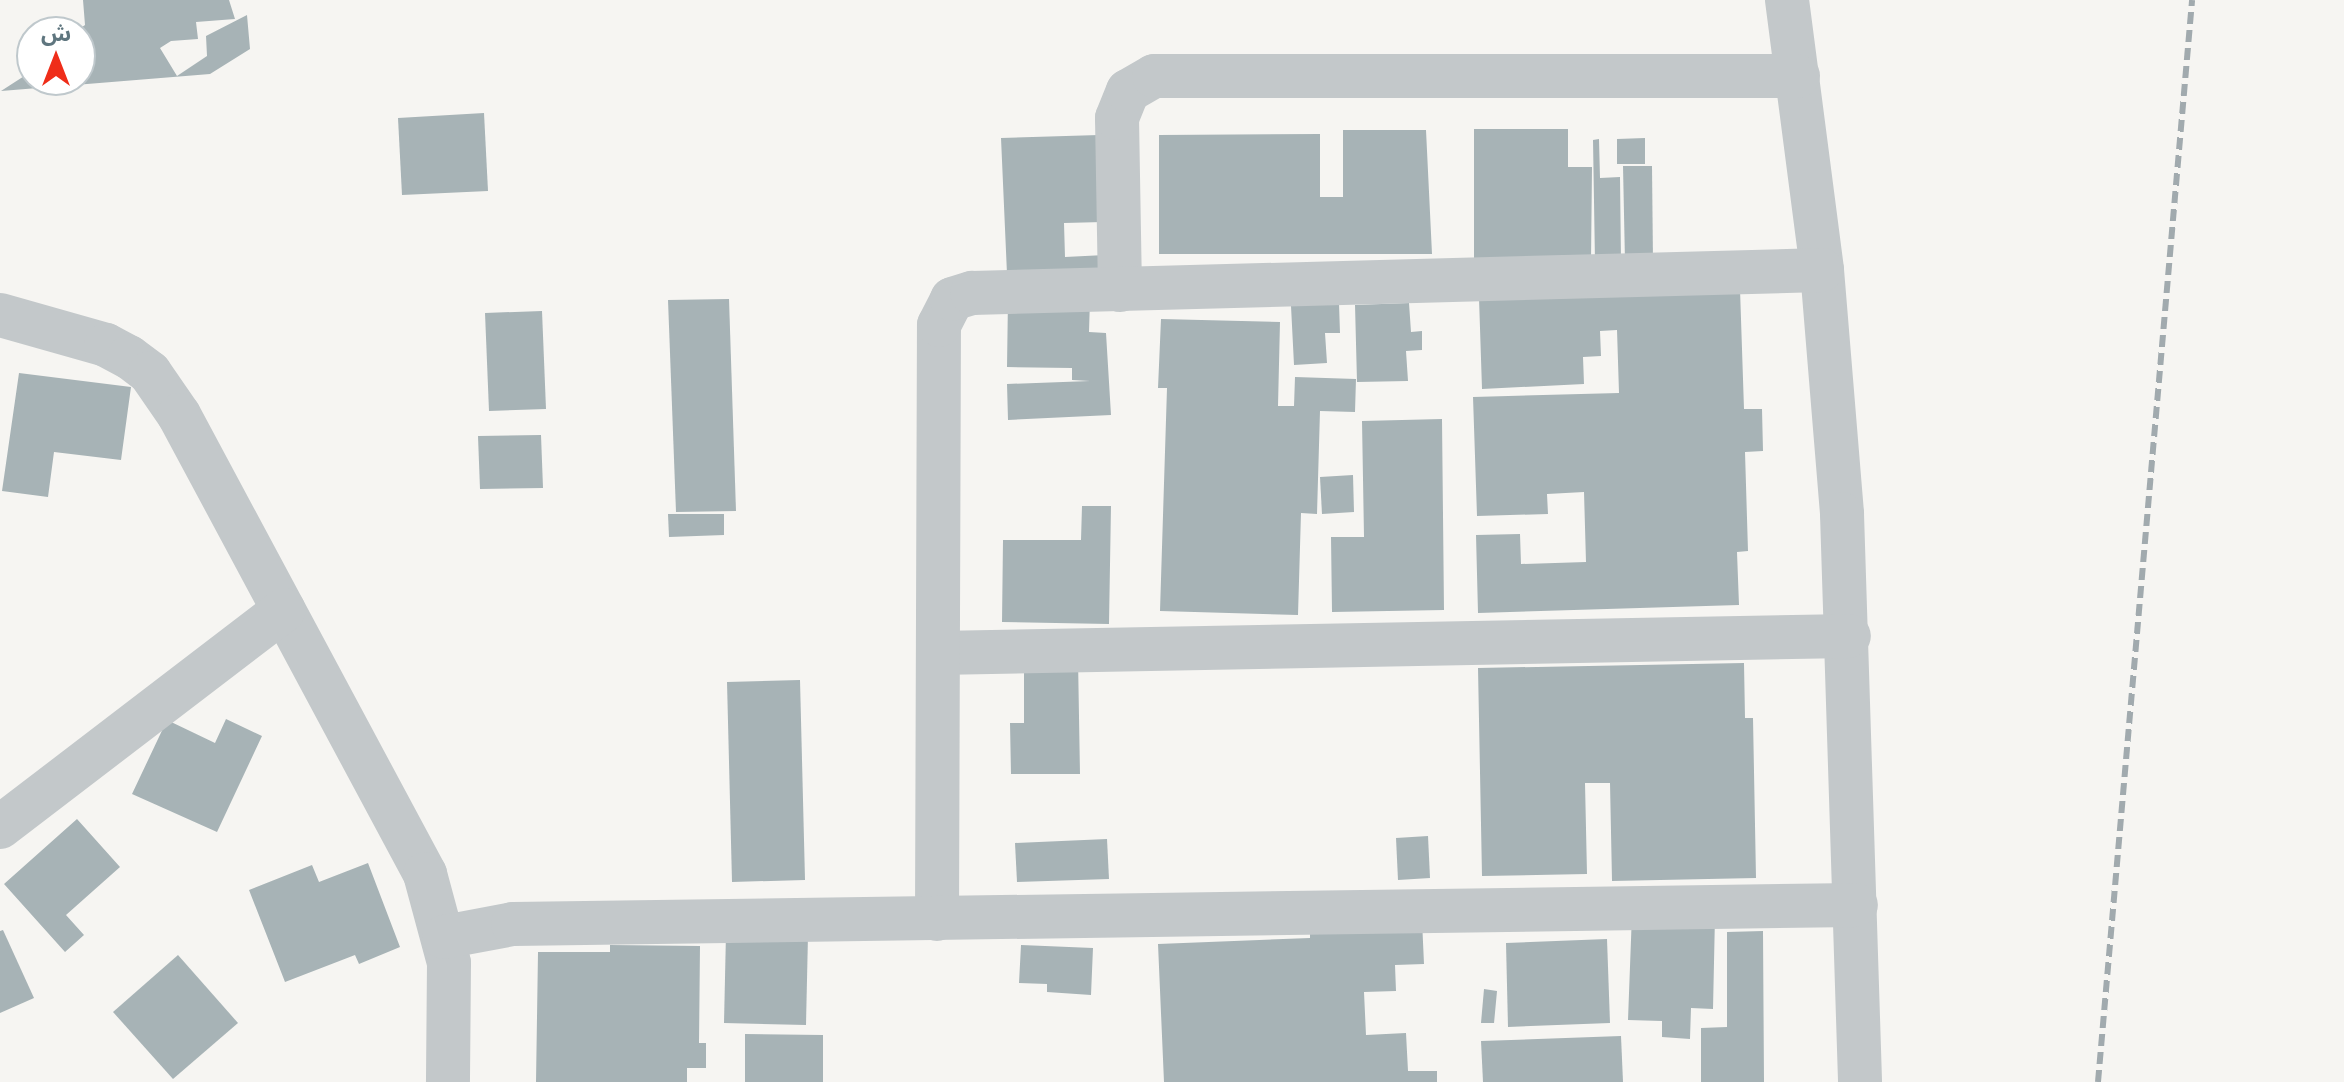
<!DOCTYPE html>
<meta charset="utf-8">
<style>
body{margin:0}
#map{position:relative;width:2344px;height:1082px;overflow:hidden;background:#f6f5f2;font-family:Cabin,"Noto Sans Arabic",sans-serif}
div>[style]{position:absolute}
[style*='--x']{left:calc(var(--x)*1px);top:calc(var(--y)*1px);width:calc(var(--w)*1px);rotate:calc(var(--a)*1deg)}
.building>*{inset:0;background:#a7b3b6}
.minor>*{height:44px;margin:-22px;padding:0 22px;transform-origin:22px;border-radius:22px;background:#c3c8ca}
.rail>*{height:6px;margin-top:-3px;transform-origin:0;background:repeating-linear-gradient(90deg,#a1aaae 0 12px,transparent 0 18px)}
span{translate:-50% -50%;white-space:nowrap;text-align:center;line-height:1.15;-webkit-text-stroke:8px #fff;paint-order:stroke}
.north{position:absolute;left:16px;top:16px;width:80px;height:80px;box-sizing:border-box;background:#fff;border:2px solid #bfc8cc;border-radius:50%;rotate:0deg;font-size:22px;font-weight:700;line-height:32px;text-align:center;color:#5f767f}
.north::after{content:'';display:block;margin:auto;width:28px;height:36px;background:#ef2d19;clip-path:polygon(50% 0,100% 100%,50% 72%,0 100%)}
</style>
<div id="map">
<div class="building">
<div style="clip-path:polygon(83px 0,229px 0,235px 19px,196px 22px,198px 39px,171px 41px,160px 48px,177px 76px,207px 56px,206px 36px,247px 15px,250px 49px,210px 74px,1px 91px,32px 71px,32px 80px,80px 80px,80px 32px,75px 32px,85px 25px)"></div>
<div style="clip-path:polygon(484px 113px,488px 191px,402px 195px,398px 118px)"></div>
<div style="clip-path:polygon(1474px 129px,1568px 129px,1568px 167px,1592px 167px,1591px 262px,1474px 260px)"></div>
<div style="clip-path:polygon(1343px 130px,1426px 130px,1432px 254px,1159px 254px,1159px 135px,1320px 134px,1320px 197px,1343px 197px)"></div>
<div style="clip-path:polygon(1099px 135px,1103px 222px,1064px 223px,1065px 257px,1105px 255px,1106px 270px,1007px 274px,1001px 138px)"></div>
<div style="clip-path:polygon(1645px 138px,1645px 164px,1617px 164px,1617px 139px)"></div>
<div style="clip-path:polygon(1599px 139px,1600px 178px,1620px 177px,1621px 261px,1595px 262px,1593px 140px)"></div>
<div style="clip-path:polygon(1623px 166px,1652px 166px,1653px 262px,1625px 262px)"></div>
<div style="clip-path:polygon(1740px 289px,1744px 409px,1762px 409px,1763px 451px,1745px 452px,1748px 551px,1737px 552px,1739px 605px,1478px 613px,1476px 535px,1520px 534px,1521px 564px,1586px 562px,1584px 492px,1547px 494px,1548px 514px,1477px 516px,1473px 397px,1619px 393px,1617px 330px,1600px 331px,1601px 356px,1583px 357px,1584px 384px,1482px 389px,1479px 298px)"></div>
<div style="clip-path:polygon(1008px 298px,1090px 299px,1089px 332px,1106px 333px,1111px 415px,1008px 420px,1007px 384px,1090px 381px,1072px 380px,1072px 368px,1007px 367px)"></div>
<div style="clip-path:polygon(729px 299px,736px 511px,676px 512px,668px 300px)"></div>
<div style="clip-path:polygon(1339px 303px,1340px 333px,1325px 333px,1327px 363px,1294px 365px,1291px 306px)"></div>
<div style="clip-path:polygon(1409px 303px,1411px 332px,1422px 331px,1422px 350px,1406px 351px,1408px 381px,1357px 382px,1355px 305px)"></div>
<div style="clip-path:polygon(542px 311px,546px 409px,489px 411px,485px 313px)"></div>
<div style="clip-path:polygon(1161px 319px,1280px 322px,1278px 406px,1294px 406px,1295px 377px,1356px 379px,1355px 412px,1320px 411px,1317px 514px,1301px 513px,1298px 615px,1160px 611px,1167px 388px,1158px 388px)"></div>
<div style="clip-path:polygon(19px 373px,131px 387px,121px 460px,54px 452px,48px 497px,2px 491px)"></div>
<div style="clip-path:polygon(1442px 419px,1444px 610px,1332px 612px,1331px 537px,1364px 537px,1362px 421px)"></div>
<div style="clip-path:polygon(541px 435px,543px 488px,480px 489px,478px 436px)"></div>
<div style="clip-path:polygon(1353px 475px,1354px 512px,1322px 514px,1320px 477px)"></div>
<div style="clip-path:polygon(1082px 506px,1111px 506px,1109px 624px,1002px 622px,1003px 540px,1081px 540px)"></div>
<div style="clip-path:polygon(668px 514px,724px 514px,724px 535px,669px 537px)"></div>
<div style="clip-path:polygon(1078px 658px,1080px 774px,1011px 774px,1010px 723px,1024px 723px,1024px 659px)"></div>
<div style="clip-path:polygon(1744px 663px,1745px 718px,1753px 718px,1756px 878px,1612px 881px,1610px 783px,1585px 783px,1587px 874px,1482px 876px,1478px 668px)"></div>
<div style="clip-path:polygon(800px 680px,805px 880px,732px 882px,727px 682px)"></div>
<div style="clip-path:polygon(226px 719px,262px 736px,217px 832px,132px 794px,167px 720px,215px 743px)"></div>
<div style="clip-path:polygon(77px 819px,120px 867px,66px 915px,84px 935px,65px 952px,4px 884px)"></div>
<div style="clip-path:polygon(1428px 836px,1430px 878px,1398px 880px,1396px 838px)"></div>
<div style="clip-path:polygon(1107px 839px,1109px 879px,1017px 882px,1015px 843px)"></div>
<div style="clip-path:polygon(368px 863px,400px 947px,359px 964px,355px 955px,285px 982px,249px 890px,312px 865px,319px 882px)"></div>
<div style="clip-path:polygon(1632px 913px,1715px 916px,1713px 1009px,1691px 1008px,1690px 1039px,1662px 1037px,1662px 1021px,1628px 1020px)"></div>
<div style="clip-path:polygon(1422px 920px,1424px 964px,1395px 965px,1396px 991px,1364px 992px,1366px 1035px,1406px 1033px,1408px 1071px,1437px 1071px,1437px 1082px,1164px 1082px,1158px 944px,1310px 938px,1310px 926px)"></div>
<div style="clip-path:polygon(3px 930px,34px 998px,0 1013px,0 931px)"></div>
<div style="clip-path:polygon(1763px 931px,1764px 1082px,1701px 1082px,1701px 1028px,1727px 1027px,1727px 932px)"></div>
<div style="clip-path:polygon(726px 933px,808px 935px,806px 1025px,724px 1023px)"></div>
<div style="clip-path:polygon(1607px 939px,1610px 1023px,1508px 1027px,1506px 943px)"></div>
<div style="clip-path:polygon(610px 945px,700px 946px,699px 1043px,706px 1043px,706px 1068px,687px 1068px,687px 1082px,536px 1082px,538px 952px,610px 952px)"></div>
<div style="clip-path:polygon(1021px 945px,1093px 948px,1091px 995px,1047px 992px,1047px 984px,1019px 983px)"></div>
<div style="clip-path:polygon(178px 955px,238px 1023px,173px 1079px,113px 1012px)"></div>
<div style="clip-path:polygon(1484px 989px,1497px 991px,1494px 1023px,1481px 1023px)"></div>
<div style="clip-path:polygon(745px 1034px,823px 1035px,823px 1082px,745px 1082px)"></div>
<div style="clip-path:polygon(1621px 1036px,1623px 1082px,1483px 1082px,1481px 1041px)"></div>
</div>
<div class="minor">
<div style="--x:1787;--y:0;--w:272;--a:82.6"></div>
<div style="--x:1822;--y:270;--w:245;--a:85.3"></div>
<div style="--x:1842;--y:514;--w:568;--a:88.18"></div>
<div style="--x:1120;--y:290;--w:172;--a:-91"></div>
<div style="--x:1117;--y:118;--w:29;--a:-68"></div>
<div style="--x:1128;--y:91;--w:30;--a:-30"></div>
<div style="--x:1154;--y:76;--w:644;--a:0"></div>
<div style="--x:0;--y:315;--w:110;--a:15.8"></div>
<div style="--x:106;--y:345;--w:26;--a:28"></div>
<div style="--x:129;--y:357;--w:26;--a:37"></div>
<div style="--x:150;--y:373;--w:51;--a:55.4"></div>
<div style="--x:179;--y:415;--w:521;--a:61.81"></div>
<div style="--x:425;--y:874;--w:92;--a:74.9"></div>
<div style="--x:449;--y:963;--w:119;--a:90.5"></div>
<div style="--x:938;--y:653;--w:911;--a:-1.07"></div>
<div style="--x:0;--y:827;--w:357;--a:-37.4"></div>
<div style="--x:937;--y:919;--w:594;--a:-89.81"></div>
<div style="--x:939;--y:325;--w:29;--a:-63"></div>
<div style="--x:952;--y:299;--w:21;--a:-17"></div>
<div style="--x:972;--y:293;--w:850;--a:-1.55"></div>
<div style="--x:444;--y:937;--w:70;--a:-10.7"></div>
<div style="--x:513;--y:924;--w:1343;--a:-0.81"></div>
</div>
<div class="rail">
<div style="--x:2098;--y:1082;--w:1086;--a:-85.03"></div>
</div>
<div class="north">ش</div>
</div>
